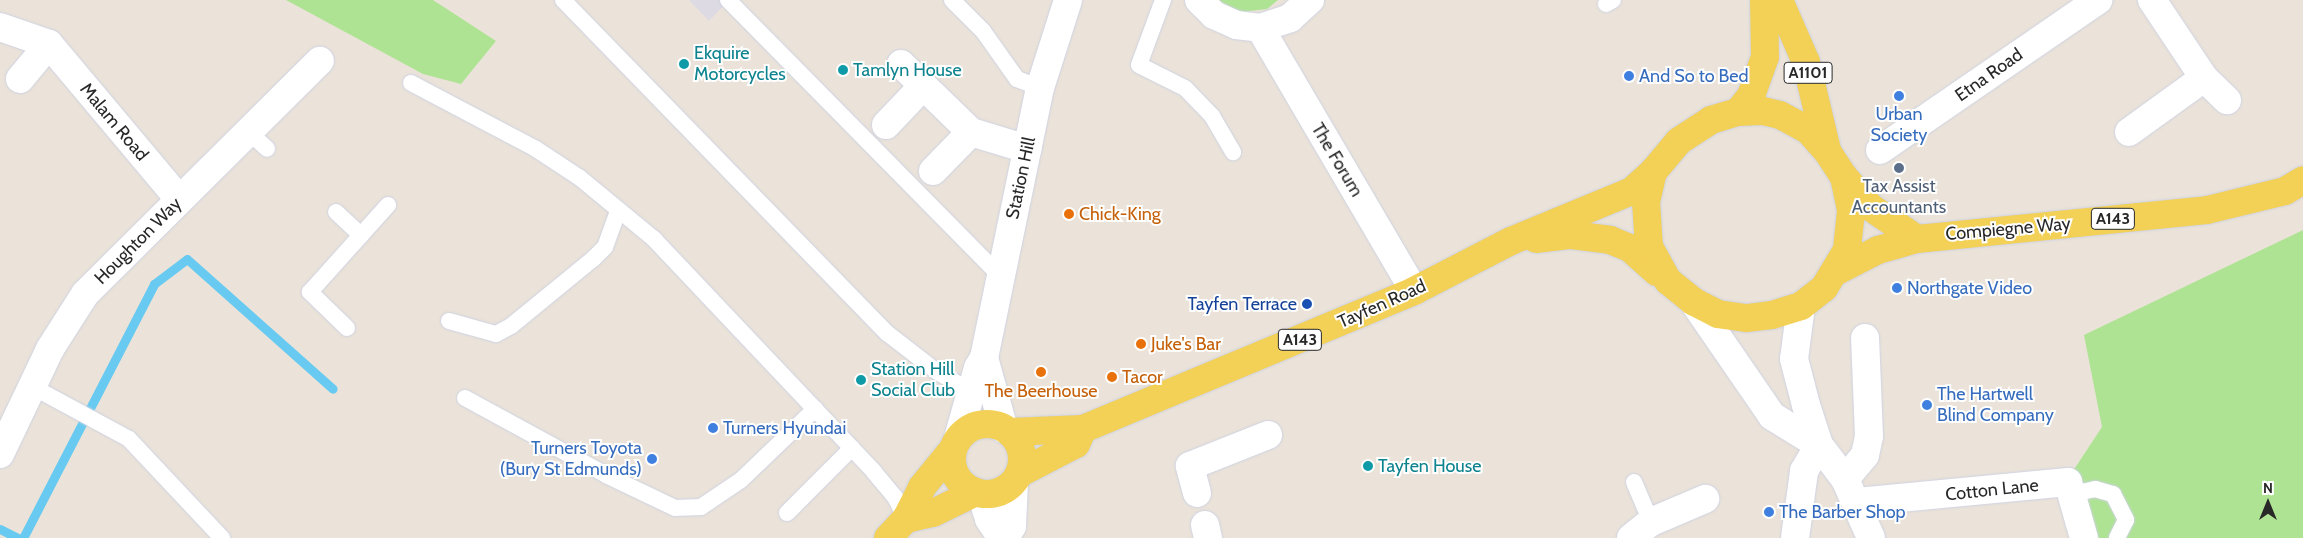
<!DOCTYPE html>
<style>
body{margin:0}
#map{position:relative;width:2303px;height:538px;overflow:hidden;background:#ebe3d9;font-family:Cabin,sans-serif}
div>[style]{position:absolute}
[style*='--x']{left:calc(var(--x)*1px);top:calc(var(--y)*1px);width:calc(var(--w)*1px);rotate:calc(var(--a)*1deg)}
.industrial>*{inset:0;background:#dddae3}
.green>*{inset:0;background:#aee393}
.stream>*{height:9px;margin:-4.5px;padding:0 4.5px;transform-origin:4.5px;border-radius:4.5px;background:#68caf0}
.roads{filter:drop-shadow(0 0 1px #ced2e2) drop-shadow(0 0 1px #ced2e2)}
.lane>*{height:16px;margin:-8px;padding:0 8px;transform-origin:8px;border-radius:8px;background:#fff}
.street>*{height:28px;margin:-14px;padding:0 14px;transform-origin:14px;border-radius:14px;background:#fff}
.secondary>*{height:28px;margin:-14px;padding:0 14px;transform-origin:14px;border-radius:14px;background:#fff}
.primary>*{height:28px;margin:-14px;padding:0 14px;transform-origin:14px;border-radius:14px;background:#f3d056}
.primary>.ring{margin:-14px;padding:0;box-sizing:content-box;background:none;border:28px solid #f3d056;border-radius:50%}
.dots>*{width:14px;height:14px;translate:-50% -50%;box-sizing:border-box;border:2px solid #fff;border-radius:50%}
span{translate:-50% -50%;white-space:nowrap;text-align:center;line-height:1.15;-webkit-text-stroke:4px #fff;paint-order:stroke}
.shield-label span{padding:1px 4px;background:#fff;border:1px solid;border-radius:4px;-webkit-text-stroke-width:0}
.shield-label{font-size:16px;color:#282828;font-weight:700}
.culture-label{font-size:18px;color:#0d838f}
.left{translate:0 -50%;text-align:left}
.street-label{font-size:18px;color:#282828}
.shop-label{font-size:18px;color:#366cbe}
.right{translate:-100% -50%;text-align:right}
.service-label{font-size:18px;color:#4e5e75}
.food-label{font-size:18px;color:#c56008}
.transit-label{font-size:18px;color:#164399}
.north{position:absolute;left:2243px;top:478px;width:50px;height:50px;-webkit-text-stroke:4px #fff;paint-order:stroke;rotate:0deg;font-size:14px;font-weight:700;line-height:20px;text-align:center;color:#282828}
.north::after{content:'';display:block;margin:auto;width:18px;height:22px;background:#282828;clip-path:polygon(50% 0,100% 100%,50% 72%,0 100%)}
</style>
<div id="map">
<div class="industrial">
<div style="clip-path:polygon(689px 0,729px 0,709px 21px)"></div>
</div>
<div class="green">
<div style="clip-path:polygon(286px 0,433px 0,496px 41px,461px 84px,423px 74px)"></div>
<div style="clip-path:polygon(1218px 0,1278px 0,1267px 9px,1240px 12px)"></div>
<div style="clip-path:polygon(2303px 230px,2303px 538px,2089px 538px,2071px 474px,2102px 427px,2084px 335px)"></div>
</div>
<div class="stream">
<div style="--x:0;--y:529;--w:20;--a:27"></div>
<div style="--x:23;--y:538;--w:286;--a:-62.7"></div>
<div style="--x:154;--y:284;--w:41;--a:-37.1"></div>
<div style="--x:187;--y:259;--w:195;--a:41.7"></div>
</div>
<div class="roads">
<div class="lane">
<div style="--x:563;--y:0;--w:465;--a:45.8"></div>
<div style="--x:887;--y:333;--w:62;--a:37.8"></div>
<div style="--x:936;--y:371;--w:42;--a:30.3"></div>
<div style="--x:728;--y:0;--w:389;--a:45.4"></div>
<div style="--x:952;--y:0;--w:44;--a:45"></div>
<div style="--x:983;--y:31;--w:59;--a:54.7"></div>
<div style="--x:1017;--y:79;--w:25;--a:21"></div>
<div style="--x:1163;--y:0;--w:69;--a:110.3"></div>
<div style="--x:1139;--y:65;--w:51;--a:26.6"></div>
<div style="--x:1185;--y:88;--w:39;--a:46"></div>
<div style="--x:1212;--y:116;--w:42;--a:59.7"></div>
<div style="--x:1606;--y:4;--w:8;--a:-30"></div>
<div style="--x:411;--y:83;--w:141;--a:27.8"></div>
<div style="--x:536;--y:149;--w:53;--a:33.4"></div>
<div style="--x:580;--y:178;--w:96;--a:39.5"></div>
<div style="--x:654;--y:239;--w:320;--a:46.6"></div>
<div style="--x:874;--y:472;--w:33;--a:50"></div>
<div style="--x:895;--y:497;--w:25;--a:63"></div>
<div style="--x:248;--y:131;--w:26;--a:43"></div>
<div style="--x:336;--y:212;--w:34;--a:43"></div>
<div style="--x:449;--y:321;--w:49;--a:15.5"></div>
<div style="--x:496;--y:334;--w:17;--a:-28"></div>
<div style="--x:511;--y:326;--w:106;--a:-39.3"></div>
<div style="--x:593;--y:259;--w:17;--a:-45"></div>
<div style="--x:605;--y:247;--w:38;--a:-70"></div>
<div style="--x:347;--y:328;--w:52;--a:-135.8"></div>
<div style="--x:310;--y:292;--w:117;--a:-48.1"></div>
<div style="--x:31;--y:386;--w:111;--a:28.4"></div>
<div style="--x:129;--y:439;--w:136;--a:46.8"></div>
<div style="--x:465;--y:398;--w:161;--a:28.6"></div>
<div style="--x:606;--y:475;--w:76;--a:25.6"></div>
<div style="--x:675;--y:508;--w:26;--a:-2"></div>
<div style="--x:701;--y:507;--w:48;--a:-34"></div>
<div style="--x:741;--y:480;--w:103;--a:-43.8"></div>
<div style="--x:1634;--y:482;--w:43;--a:67"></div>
<div style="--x:2072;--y:494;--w:24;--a:-12"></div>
<div style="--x:2095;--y:489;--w:19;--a:16"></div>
<div style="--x:2113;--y:494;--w:29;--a:63"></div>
<div style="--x:2126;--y:520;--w:20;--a:117"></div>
<div style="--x:787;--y:513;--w:92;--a:-45"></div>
</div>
<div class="street">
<div style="--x:1199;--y:0;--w:21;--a:45"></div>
<div style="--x:1214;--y:15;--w:24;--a:24"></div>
<div style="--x:1236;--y:25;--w:24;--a:7"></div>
<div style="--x:1260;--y:28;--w:32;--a:-18"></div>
<div style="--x:1290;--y:18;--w:27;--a:-42"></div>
<div style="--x:0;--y:27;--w:52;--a:19.1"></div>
<div style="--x:49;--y:44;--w:202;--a:50"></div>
<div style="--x:1260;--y:28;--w:305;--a:59.6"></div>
<div style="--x:901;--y:64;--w:98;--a:44.2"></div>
<div style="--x:971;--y:132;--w:59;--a:16.9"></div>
<div style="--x:2204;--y:78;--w:32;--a:44"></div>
<div style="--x:20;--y:79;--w:45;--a:-50.4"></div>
<div style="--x:886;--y:125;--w:54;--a:-46.5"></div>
<div style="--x:2129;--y:132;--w:92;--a:-35.8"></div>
<div style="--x:2204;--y:78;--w:94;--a:-123.7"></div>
<div style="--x:1880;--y:150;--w:265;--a:-34.5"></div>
<div style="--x:933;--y:171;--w:54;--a:-45.7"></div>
<div style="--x:0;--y:454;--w:116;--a:-64.5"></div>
<div style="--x:50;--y:349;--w:65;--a:-57.5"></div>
<div style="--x:85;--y:294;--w:331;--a:-44.8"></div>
<div style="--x:1845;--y:479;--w:31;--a:-50"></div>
<div style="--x:1865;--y:455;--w:19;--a:-78"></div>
<div style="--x:1869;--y:436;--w:98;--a:-92.3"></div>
<div style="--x:1197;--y:493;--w:28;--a:-105"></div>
<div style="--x:1190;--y:466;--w:84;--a:-21.7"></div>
<div style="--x:981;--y:494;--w:26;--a:72"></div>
<div style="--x:989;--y:519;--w:23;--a:56"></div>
<div style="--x:1857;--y:502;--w:212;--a:-5.4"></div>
<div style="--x:2068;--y:482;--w:58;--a:74.1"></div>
<div style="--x:1205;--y:525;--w:13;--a:77"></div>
<div style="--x:1005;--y:538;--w:14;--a:-60"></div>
<div style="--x:1012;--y:526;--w:44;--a:-87.4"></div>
<div style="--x:1631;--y:538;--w:26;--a:-39"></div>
<div style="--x:1651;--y:522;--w:59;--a:-23.1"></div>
<div style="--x:1795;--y:538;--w:68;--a:-82.3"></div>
<div style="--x:1804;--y:471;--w:30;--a:-60"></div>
</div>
<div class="secondary">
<div style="--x:1693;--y:301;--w:140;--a:55.5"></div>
<div style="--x:1772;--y:416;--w:55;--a:31.7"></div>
<div style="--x:1801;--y:306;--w:53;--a:97.5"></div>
<div style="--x:1794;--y:359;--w:48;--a:75.4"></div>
<div style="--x:1806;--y:405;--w:42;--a:72"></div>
<div style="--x:1819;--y:445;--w:43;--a:52.6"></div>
<div style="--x:1845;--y:479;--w:64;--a:66.2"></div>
<div style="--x:984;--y:358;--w:74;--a:74.3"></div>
<div style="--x:958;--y:438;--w:73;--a:-74.1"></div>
<div style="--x:978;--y:368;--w:12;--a:-59"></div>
<div style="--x:984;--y:358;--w:276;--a:-78.3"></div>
<div style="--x:1040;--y:88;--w:92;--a:-72.3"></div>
</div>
<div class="primary">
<div style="--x:1779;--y:0;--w:68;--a:66.5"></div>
<div style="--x:1806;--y:62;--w:90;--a:76.6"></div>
<div style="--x:1738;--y:112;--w:21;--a:-51"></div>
<div style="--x:1751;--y:96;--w:41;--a:-70.3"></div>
<div style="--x:1765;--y:57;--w:57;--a:-91"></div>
<div style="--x:1845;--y:178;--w:38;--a:49"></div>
<div style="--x:1870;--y:207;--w:57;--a:34.2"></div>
<div style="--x:1536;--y:239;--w:35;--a:-7"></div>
<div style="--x:1571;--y:235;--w:39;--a:7"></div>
<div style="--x:1610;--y:240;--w:22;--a:22"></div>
<div style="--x:1630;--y:248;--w:36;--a:42"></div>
<div style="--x:1835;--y:272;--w:48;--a:-27.1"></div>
<div style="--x:1878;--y:250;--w:41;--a:-15.8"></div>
<div style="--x:1917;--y:239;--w:291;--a:-5.7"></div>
<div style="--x:2207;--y:210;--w:80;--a:-13.7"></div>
<div style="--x:2285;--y:191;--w:21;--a:-31"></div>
<div class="ring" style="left:952px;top:424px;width:42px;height:42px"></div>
<div style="--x:1009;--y:432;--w:74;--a:-2.3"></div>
<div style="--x:1083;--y:429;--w:359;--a:-22.6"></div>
<div style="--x:1414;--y:291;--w:109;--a:-27.3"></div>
<div style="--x:1511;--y:241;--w:131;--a:-22.5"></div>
<div style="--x:1632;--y:191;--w:28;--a:-42"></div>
<div style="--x:1653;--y:172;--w:40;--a:-50"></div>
<div style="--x:1679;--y:141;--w:38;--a:-33"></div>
<div style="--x:1711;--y:120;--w:28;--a:-17"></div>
<div style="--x:1738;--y:112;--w:25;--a:-2"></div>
<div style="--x:1763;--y:111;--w:17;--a:13"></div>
<div style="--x:1780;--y:115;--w:32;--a:28"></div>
<div style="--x:1808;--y:130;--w:28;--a:48"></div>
<div style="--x:1827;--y:151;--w:31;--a:57"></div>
<div style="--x:1844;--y:177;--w:35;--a:78"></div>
<div style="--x:1851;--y:211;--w:39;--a:96"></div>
<div style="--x:1847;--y:250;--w:44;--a:121.2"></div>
<div style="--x:1824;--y:288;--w:29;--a:142"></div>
<div style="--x:1801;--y:306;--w:30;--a:163"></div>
<div style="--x:1772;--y:315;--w:26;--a:173"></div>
<div style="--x:1746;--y:318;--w:28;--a:-172"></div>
<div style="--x:1718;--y:314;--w:28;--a:-153"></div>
<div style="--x:1693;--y:301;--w:32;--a:-141"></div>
<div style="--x:1668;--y:281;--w:39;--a:-119"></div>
<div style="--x:1649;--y:247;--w:45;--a:-93.8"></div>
<div style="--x:1646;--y:202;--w:31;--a:-77"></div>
<div style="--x:1020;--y:473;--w:63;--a:-27.4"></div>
<div style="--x:1076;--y:444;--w:17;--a:-65"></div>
<div style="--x:906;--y:519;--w:28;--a:-13"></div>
<div style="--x:933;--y:513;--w:48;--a:-26"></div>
<div style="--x:888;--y:538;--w:26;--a:-47"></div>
<div style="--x:906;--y:519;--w:36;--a:-63"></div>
<div style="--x:922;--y:487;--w:49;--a:-50.8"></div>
</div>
</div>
<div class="dots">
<div style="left:684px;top:64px;background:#0f9aa8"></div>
<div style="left:843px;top:70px;background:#0f9aa8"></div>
<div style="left:1629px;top:76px;background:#3f7fe0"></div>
<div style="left:1899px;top:96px;background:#3f7fe0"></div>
<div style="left:1899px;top:168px;background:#5c6f8a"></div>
<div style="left:1069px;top:214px;background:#e8710a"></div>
<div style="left:1897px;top:288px;background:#3f7fe0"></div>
<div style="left:1307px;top:304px;background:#1a4fb4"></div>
<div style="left:1141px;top:344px;background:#e8710a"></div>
<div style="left:1041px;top:372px;background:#e8710a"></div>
<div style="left:1112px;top:377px;background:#e8710a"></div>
<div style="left:861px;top:380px;background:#0f9aa8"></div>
<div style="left:1927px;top:405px;background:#3f7fe0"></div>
<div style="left:713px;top:428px;background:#3f7fe0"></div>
<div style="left:652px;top:459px;background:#3f7fe0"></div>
<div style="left:1368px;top:466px;background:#0f9aa8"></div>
<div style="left:1769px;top:512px;background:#3f7fe0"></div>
</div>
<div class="shield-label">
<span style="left:1808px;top:73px">A1101</span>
<span style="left:2113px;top:219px">A143</span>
<span style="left:1300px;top:340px">A143</span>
</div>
<div class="culture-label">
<span class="left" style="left:694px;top:64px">Ekquire<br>Motorcycles</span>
<span class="left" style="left:853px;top:70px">Tamlyn House</span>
<span class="left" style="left:871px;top:380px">Station Hill<br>Social Club</span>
<span class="left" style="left:1378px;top:466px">Tayfen House</span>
</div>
<div class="street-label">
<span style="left:1989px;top:75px;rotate:-35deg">Etna Road</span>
<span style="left:114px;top:122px;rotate:50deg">Malam Road</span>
<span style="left:1337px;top:160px;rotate:59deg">The Forum</span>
<span style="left:1021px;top:178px;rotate:-78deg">Station Hill</span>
<span style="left:2008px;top:229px;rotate:-5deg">Compiegne Way</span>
<span style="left:138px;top:241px;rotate:-45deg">Houghton Way</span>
<span style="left:1382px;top:304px;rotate:-24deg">Tayfen Road</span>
<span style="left:1992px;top:490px;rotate:-6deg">Cotton Lane</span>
</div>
<div class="shop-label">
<span class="left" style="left:1639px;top:76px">And So to Bed</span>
<span style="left:1899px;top:125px">Urban<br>Society</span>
<span class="left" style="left:1907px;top:288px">Northgate Video</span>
<span class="left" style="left:1937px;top:405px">The Hartwell<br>Blind Company</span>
<span class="left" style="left:723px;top:428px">Turners Hyundai</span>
<span class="right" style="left:642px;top:459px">Turners Toyota<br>(Bury St Edmunds)</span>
<span class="left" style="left:1779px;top:512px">The Barber Shop</span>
</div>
<div class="service-label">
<span style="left:1899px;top:197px">Tax Assist<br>Accountants</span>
</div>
<div class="food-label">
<span class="left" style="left:1079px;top:214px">Chick-King</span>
<span class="left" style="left:1151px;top:344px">Juke's Bar</span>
<span class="left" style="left:1122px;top:377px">Tacor</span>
<span style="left:1041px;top:391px">The Beerhouse</span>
</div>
<div class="transit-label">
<span class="right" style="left:1297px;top:304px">Tayfen Terrace</span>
</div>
<div class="north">N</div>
</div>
